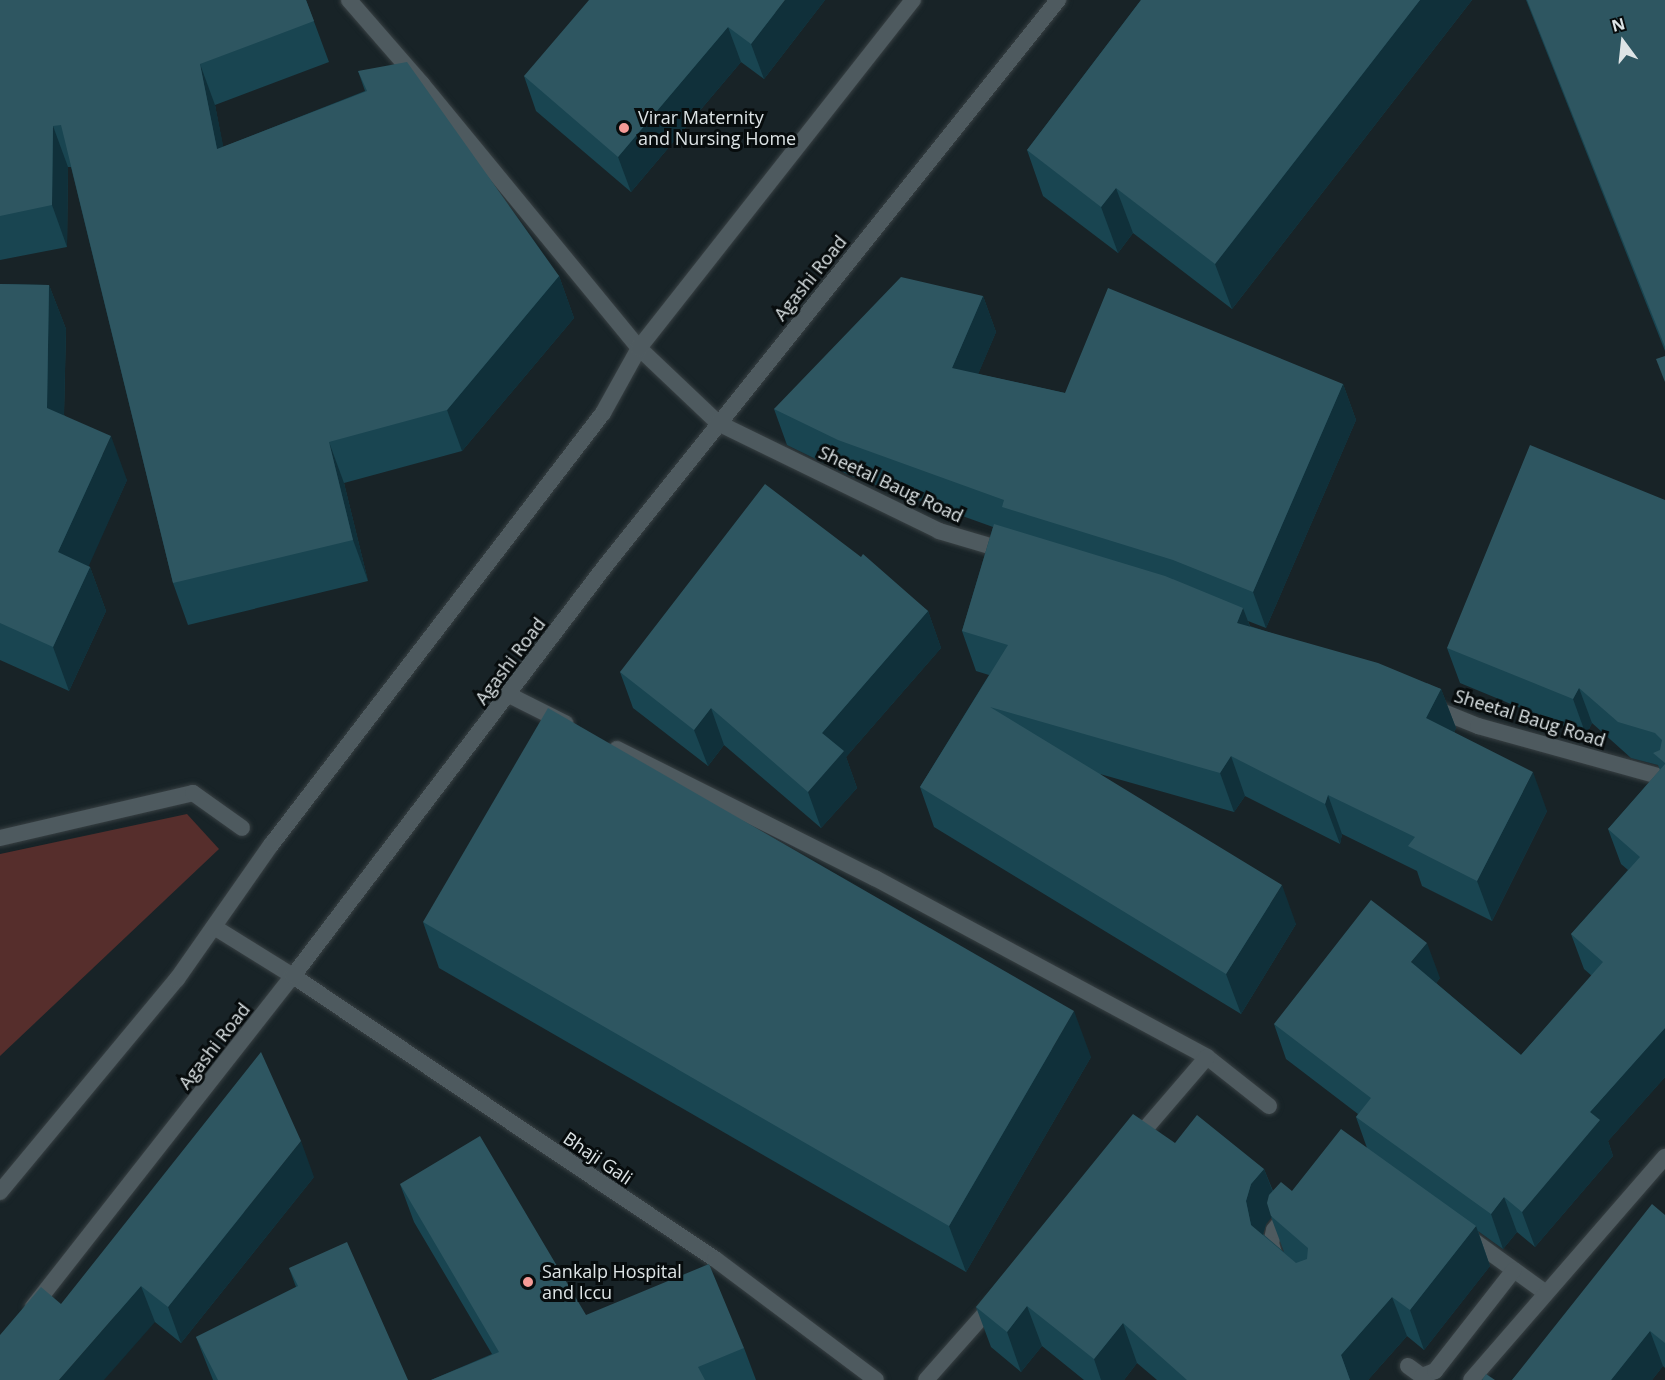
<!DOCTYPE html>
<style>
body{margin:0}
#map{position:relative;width:1665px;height:1380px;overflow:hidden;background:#182327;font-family:"Open Sans",sans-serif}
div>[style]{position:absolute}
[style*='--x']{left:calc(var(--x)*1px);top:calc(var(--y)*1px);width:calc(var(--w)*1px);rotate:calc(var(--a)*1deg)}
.green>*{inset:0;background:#562e2c}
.roads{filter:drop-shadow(0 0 2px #384043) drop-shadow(0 0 2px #384043)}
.minor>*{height:16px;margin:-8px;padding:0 8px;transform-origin:8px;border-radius:8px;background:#4e5a5f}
.tertiary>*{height:16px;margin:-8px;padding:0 8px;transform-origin:8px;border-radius:8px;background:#4e5a5f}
.wall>*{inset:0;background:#194551}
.shaded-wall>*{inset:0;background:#10303a}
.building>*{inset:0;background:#2e5661}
.dots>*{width:16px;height:16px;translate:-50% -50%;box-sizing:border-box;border:3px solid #070c0d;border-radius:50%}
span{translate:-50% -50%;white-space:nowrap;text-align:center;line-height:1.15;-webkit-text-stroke:6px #070c0d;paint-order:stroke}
.poi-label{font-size:18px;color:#dde4e6}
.left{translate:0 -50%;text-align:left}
.street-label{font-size:18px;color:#dde4e6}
.north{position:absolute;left:1593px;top:12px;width:60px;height:60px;-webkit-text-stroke:4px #070c0d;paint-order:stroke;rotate:345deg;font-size:16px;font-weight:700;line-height:24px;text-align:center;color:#dde4e6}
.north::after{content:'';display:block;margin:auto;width:21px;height:27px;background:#dde4e6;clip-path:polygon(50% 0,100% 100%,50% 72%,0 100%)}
</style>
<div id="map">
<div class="green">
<div style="clip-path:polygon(187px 814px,219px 849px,0 1056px,0 854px)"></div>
</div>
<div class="roads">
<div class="minor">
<div style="--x:349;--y:0;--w:111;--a:49"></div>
<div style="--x:422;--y:84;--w:342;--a:50.6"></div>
<div style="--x:639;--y:348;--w:109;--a:43.5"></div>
<div style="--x:718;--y:423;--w:246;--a:26"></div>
<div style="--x:939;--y:531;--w:74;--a:16.5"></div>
<div style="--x:509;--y:695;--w:63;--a:26.6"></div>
<div style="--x:1431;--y:707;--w:51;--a:22"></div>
<div style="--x:1478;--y:726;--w:194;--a:15.5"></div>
<div style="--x:617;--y:749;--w:288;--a:26.6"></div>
<div style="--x:875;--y:878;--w:377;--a:28.3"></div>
<div style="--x:1207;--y:1057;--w:79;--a:38.3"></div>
<div style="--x:0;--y:838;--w:198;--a:-13.1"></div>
<div style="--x:193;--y:793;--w:60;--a:35.5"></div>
<div style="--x:214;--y:927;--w:93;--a:31.8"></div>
<div style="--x:293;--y:976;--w:508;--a:33.85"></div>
<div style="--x:715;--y:1259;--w:201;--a:36.9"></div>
<div style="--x:1134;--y:1142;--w:112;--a:-49.3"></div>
<div style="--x:1467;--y:1236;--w:97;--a:35.8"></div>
<div style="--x:1277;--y:1263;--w:21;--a:-107"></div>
<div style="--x:1271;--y:1243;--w:13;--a:-77"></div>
<div style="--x:1274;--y:1230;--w:23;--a:-50"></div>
<div style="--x:1408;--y:1366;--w:17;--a:36"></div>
<div style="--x:1422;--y:1376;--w:14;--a:-21"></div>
<div style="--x:1435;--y:1371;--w:128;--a:-52"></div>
<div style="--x:926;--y:1380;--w:104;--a:-48.5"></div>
<div style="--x:1471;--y:1380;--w:296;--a:-49"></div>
</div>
<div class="tertiary">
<div style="--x:0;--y:1192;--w:277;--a:-50.3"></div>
<div style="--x:177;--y:979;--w:164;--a:-55"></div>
<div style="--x:271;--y:845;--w:545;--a:-52.46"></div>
<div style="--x:603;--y:413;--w:74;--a:-61"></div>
<div style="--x:639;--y:348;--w:443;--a:-51.8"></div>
<div style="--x:33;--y:1307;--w:421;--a:-51.9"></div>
<div style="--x:293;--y:976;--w:517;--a:-52.71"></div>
<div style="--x:606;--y:565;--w:724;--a:-51.34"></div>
</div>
</div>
<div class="wall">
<div style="clip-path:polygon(0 0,306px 0,329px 62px,215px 105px,223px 147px,365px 91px,358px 71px,559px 276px,574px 318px,462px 451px,344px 483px,368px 581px,188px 625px,173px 583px,71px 167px,68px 167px,67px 247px,0 260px)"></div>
<div style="clip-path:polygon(825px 0,764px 79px,741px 62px,631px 192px,536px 111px,524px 76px)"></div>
<div style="clip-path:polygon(1141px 0,1472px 0,1232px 309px,1133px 233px,1118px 253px,1043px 196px,1027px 150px)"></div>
<div style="clip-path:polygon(1526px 0,1665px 0,1665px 351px)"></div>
<div style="clip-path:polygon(0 284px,49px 285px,66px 329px,64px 415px,127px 480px,88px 566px,90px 567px,106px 611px,69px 691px,0 660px)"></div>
<div style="clip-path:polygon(983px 296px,996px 332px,978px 374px,1065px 393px,1343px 384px,1356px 420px,1266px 628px,1248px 621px,1250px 626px,1441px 689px,1456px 728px,1454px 732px,1547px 811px,1492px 921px,1422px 886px,1417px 871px,1342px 834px,1340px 844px,1245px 796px,1234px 812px,1100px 774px,1296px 924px,1241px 1014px,934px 827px,920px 787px,989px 675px,976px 671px,962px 631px,993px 527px,851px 476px,787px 445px,774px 409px)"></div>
<div style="clip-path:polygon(evenodd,1665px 500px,1665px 1077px,1608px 1141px,1613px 1156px,1535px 1247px,1517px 1232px,1503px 1249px,1478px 1231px,1490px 1266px,1424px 1350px,1407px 1336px,1368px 1380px,1157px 1380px,1137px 1363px,1124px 1380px,1084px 1380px,1042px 1346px,1021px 1372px,991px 1347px,976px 1307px,1175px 1143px,1264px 1169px,1273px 1191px,1292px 1191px,1367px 1148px,1356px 1117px,1358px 1114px,1286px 1059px,1274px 1024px,1440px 978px,1436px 983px,1521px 1055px,1592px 976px,1584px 969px,1571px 934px,1628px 870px,1621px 864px,1608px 829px,1660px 770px,1658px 765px,1631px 758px,1592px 723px,1586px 735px,1460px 683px,1447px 648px,1665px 500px,1271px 1217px,1284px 1252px,1263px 1234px,1266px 1224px,1271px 1217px)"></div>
<div style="clip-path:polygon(861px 557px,928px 611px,941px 648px,846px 757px,857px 788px,821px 828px,724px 745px,708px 766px,633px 708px,620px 672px)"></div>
<div style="clip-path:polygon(423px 922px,1091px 1057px,966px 1272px,439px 968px)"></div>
<div style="clip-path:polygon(314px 1177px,181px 1343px,155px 1322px,61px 1304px)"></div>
<div style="clip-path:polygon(400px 1184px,586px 1315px,744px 1348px,756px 1380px,431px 1380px,492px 1354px,414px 1222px)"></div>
<div style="clip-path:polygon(1665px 1215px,1665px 1368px,1663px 1366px,1652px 1380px,1512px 1380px)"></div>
<div style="clip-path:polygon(289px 1268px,408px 1380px,213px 1380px,196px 1337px,296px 1287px)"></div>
</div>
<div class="shaded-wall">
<div style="clip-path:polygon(785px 0,825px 0,764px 79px,751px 44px)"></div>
<div style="clip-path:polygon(1420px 0,1472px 0,1232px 309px,1215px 264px)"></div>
<div style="clip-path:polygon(728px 27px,741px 62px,631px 192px,618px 157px)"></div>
<div style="clip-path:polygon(200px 64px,215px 105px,232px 190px,217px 149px)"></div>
<div style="clip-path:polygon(53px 126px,68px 167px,67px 247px,52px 205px)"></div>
<div style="clip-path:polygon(1116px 188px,1133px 233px,1118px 253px,1101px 207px)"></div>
<div style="clip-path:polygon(559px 276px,574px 318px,462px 451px,447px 410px)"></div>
<div style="clip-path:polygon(49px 285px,66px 329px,63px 452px,47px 408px)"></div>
<div style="clip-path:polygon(983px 296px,996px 332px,965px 405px,952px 368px)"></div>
<div style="clip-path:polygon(1343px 384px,1356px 420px,1266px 628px,1253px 592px)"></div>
<div style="clip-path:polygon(111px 436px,127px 480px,75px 597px,58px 552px)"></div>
<div style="clip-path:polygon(329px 442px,344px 483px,368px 581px,353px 540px)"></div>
<div style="clip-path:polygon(90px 567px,106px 611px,69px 691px,53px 647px)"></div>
<div style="clip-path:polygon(1243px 608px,1258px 648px,1237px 623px)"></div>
<div style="clip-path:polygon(928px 611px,941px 648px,846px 757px,857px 788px,821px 828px,808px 792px,822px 733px)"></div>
<div style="clip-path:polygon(1579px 688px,1592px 723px,1586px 735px,1573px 699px)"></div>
<div style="clip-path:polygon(1441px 689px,1456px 728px,1441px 758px,1426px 718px)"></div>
<div style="clip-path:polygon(711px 708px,724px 745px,708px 766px,694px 730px)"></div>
<div style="clip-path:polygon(1231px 756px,1245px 796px,1234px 812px,1220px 773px)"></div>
<div style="clip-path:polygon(1533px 772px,1547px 811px,1492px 921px,1477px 881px)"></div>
<div style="clip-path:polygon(1328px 795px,1342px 834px,1340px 844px,1325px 804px)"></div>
<div style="clip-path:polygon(1282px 885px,1296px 924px,1241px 1014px,1226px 974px)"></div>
<div style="clip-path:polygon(1427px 943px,1440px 978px,1424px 998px,1411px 962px)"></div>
<div style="clip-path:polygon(1074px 1011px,1091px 1057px,966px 1272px,949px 1226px)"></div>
<div style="clip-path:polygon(1665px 1028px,1665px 1077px,1608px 1141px,1613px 1156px,1535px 1247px,1522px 1212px,1590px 1112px)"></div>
<div style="clip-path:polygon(301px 1141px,314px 1177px,181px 1343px,168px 1307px)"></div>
<div style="clip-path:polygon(1264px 1169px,1279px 1208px,1266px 1224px,1261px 1241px,1251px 1225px,1246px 1201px,1251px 1184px)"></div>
<div style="clip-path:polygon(1504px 1197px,1517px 1232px,1503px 1249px,1491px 1214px)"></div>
<div style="clip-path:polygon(1476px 1226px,1490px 1266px,1424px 1350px,1410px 1310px)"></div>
<div style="clip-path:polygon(141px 1286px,155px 1322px,104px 1380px,59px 1380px)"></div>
<div style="clip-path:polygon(1392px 1297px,1407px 1336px,1368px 1380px,1350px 1380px,1341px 1355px)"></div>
<div style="clip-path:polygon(1027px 1306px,1042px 1346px,1021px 1372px,1007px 1332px)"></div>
<div style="clip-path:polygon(1123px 1323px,1137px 1363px,1124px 1380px,1101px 1380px,1094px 1359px)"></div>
<div style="clip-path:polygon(1650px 1331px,1663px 1366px,1652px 1380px,1611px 1380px)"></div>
</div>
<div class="building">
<div style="clip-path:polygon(0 0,306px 0,314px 21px,200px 64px,217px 149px,367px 91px,358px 71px,407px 62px,559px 276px,447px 410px,329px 442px,353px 540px,173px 583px,61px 125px,53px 126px,52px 205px,0 216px)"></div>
<div style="clip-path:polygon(589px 0,785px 0,751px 44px,728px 27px,618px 157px,524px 76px)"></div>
<div style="clip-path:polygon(1141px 0,1420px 0,1215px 264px,1116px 188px,1101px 207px,1027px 150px)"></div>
<div style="clip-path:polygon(1527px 0,1665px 0,1665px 347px)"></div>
<div style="clip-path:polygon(901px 277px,983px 296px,952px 368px,1065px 393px,1108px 288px,1343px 384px,1253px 592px,1173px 560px,1002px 507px,1004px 500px,838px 440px,774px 409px)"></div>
<div style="clip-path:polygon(0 284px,49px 285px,47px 408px,111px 436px,58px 552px,90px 567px,53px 647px,0 623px)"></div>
<div style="clip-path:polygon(1665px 356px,1665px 382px,1656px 359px)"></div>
<div style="clip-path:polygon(1530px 445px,1665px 500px,1665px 763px,1653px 753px,1660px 750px,1662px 740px,1655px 733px,1618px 722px,1579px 688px,1573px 699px,1447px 648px)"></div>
<div style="clip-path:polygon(765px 484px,861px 557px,863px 554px,928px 611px,822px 733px,844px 751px,808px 792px,711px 708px,694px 730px,620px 672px)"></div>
<div style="clip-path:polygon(994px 524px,1165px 576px,1243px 608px,1237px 623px,1378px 663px,1441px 689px,1426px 718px,1533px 772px,1477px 881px,1408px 846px,1415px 837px,1328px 795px,1325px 804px,1231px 756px,1220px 773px,990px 707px,1282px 885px,1226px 974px,920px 787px,1008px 645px,962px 631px)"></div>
<div style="clip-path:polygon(548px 708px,1074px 1011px,949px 1226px,423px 922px)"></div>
<div style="clip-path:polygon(1665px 764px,1665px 1028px,1590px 1112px,1600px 1120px,1522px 1212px,1504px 1197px,1491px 1214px,1356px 1117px,1371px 1098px,1274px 1024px,1371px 900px,1427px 943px,1411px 962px,1521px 1055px,1603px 962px,1571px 934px,1640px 857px,1608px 829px)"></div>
<div style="clip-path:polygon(261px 1052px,301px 1141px,168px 1307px,141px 1286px,59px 1380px,0 1380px,0 1335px,41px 1287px,61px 1304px)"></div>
<div style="clip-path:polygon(1133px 1114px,1175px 1143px,1197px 1115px,1264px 1169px,1251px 1184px,1246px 1201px,1251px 1225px,1296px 1263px,1307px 1259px,1308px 1248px,1271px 1216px,1267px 1203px,1269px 1195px,1281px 1182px,1292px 1191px,1341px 1129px,1476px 1226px,1410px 1310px,1392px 1297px,1341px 1355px,1350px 1380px,1187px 1380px,1123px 1323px,1094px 1359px,1027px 1306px,1007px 1332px,976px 1307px)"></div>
<div style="clip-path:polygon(480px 1136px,586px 1315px,709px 1264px,744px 1348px,698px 1367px,705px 1380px,431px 1380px,499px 1352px,400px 1184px)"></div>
<div style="clip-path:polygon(1652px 1204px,1665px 1215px,1665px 1343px,1650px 1331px,1611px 1380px,1512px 1380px)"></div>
<div style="clip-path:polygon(347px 1242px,408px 1380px,218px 1380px,196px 1337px,298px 1286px,289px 1268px)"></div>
<div style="clip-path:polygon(1486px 1374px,1495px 1380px,1482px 1380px)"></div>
</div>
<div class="dots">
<div style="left:624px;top:128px;background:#f59b97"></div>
<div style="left:528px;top:1282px;background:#f59b97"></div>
</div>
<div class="poi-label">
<span class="left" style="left:638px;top:128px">Virar Maternity<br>and Nursing Home</span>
<span class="left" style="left:542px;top:1282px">Sankalp Hospital<br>and Iccu</span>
</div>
<div class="street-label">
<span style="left:810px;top:278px;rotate:-51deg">Agashi Road</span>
<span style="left:891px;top:484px;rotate:25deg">Sheetal Baug Road</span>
<span style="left:510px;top:661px;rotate:-53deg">Agashi Road</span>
<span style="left:1530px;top:718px;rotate:17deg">Sheetal Baug Road</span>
<span style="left:214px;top:1046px;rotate:-52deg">Agashi Road</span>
<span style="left:598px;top:1158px;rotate:34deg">Bhaji Gali</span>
</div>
<div class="north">N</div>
</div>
